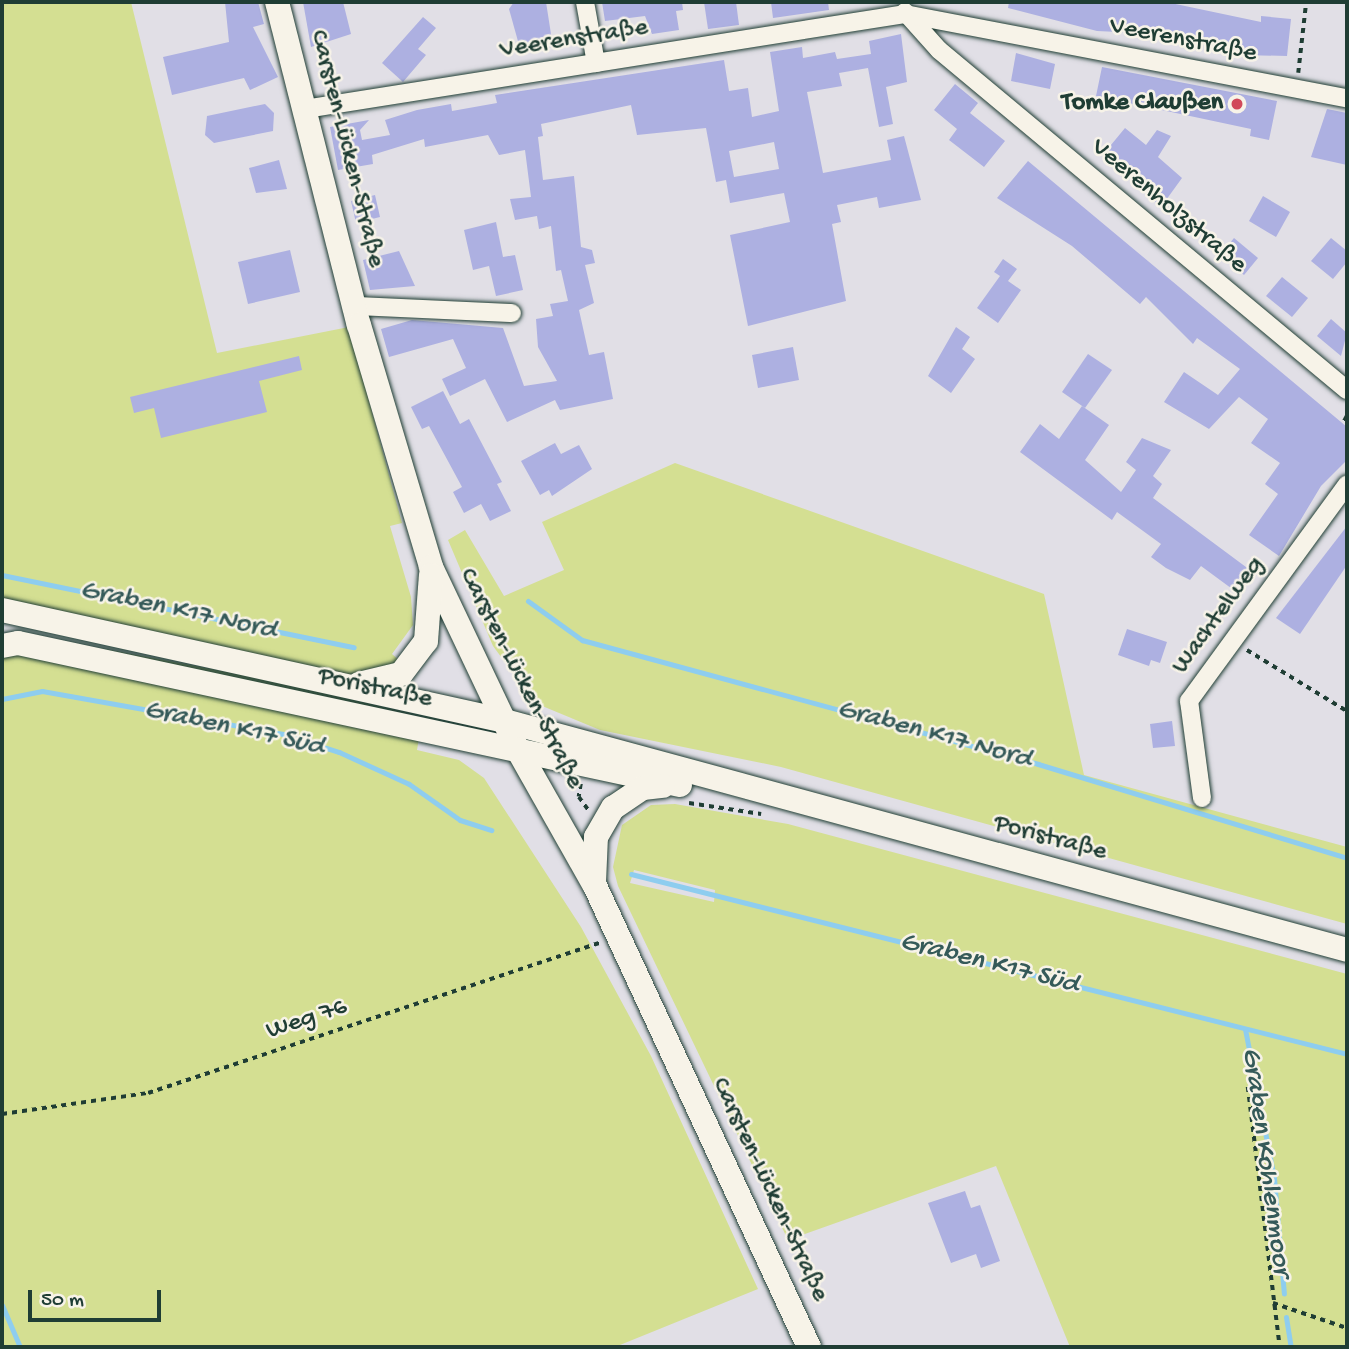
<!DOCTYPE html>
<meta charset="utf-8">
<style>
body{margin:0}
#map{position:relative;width:1349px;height:1349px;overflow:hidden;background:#e1dfe6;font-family:"Gochi Hand",sans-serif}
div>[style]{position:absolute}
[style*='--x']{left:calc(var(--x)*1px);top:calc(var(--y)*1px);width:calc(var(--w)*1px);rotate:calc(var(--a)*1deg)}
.green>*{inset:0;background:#d4df92}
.stream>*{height:5px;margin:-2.5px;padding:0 2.5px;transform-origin:2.5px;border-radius:2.5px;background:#8ecdef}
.building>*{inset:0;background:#adb0e1}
.path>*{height:3.5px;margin-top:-1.75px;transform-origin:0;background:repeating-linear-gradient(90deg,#1f3d34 0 5px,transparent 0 10px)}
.roads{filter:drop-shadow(0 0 2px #1f3d34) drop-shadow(0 0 2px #1f3d34)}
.street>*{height:18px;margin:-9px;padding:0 9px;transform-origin:9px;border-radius:9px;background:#f7f3e8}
.secondary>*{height:24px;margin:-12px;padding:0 12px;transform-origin:12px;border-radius:12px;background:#f7f3e8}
.dots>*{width:19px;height:19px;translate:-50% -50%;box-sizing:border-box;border:4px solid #f7f3e8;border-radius:50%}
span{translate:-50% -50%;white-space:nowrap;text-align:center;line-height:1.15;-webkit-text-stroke:5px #f7f3e8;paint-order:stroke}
.street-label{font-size:26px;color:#1f3d34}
.poi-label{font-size:26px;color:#1f3d34;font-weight:700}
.right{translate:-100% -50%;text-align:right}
.water-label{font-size:28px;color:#355a59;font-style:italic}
.frame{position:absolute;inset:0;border:4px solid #1f3d34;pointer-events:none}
.scale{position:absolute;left:28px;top:1290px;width:133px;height:32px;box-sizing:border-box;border:4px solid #1f3d34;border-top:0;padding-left:9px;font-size:21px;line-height:24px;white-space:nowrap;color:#1f3d34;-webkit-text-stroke:5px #f7f3e8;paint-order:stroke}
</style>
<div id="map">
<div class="green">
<div style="clip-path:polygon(2px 2px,131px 2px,217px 353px,349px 327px,402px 523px,390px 526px,411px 597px,413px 625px,392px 654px,402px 663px,345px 679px,2px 605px)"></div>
<div style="clip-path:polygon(675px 463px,1044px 594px,1084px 775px,1347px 847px,1347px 924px,781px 767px,600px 730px,535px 703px,493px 646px,448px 540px,465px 530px,504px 596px,564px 570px,542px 522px)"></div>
<div style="clip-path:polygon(30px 635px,274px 681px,420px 716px,235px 681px)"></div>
<div style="clip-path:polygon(15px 654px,419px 738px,417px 750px,459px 760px,484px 778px,581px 927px,651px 1056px,758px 1289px,615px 1347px,2px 1347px,2px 656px)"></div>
<div style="clip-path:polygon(evenodd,675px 804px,788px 824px,1347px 974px,1347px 1347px,1070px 1347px,996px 1166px,788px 1240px,618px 886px,613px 867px,622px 825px,651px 805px,675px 804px,634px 870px,715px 890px,714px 902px,630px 883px,634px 870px)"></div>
</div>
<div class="stream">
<div style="--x:2;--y:575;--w:359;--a:11.6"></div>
<div style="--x:528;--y:601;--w:67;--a:35.8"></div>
<div style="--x:582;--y:640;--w:473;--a:15.2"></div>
<div style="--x:1038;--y:764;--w:323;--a:16.9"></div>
<div style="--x:2;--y:699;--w:41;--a:-11.3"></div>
<div style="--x:42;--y:691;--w:245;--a:10.1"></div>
<div style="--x:283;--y:734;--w:59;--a:17.8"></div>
<div style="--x:339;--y:752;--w:77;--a:24.6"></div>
<div style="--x:409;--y:784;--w:62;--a:35.2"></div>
<div style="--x:460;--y:820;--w:33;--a:18"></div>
<div style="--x:631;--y:874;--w:738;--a:14.11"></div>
<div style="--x:1245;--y:1029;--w:152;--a:79"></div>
<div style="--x:1274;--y:1178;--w:116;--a:85.1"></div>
<div style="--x:2;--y:1305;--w:46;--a:66.8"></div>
<div style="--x:1286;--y:1317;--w:30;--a:81"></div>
</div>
<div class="building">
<div style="clip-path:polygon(225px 2px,258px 2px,264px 24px,253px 27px,278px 77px,250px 90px,244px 78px,172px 95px,163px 57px,229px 42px)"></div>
<div style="clip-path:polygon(303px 2px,343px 2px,351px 34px,311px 47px)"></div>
<div style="clip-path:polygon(514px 2px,546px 2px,553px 47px,521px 52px,509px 9px)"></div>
<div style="clip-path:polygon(602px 2px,682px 2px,683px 10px,676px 11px,679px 30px,652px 34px,645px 16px,605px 21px)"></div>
<div style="clip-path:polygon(704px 2px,736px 2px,739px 25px,708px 29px)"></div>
<div style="clip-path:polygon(771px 2px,828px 2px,829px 10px,773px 18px)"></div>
<div style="clip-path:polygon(1009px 2px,1166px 2px,1261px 22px,1261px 16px,1291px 19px,1287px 56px,1242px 55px,1204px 47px,1206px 40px,1161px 34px,1097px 31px,1008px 8px)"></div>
<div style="clip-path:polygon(423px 17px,436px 28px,418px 49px,426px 55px,403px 82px,382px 63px)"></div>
<div style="clip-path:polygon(evenodd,901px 34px,907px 82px,886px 87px,893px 124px,879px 127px,868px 68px,839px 73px,842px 86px,807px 92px,823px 173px,891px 160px,887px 140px,904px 136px,921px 200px,879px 208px,877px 197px,837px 205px,841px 222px,832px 224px,846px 301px,748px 326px,730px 235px,790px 222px,784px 193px,730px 203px,726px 180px,716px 182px,706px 128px,637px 135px,631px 105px,541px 124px,543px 136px,538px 137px,543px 180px,574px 176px,581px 247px,592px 250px,595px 263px,585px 265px,594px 303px,579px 310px,589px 355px,604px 352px,613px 399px,560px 410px,555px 400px,507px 422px,485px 379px,450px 396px,442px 379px,466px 368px,453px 339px,389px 357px,381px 329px,412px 320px,503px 328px,524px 386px,557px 381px,538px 347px,536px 319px,553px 316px,550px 304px,568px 301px,561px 270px,556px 271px,551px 226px,539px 229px,537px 216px,515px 220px,510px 199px,531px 197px,525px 150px,499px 155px,488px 135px,425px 147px,424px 139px,372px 155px,373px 164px,338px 170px,330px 127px,369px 120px,360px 130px,362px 140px,390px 135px,385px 120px,417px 110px,451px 104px,452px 111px,497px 103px,495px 95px,724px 60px,729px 91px,748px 88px,752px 117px,779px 111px,770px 52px,802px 47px,803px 58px,835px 52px,837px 59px,871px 54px,869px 41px,901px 34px,774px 142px,779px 169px,734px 177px,729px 151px,774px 142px)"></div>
<div style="clip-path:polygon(1016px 53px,1055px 64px,1050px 89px,1011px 81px)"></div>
<div style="clip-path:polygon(1102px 67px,1277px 101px,1269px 140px,1250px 136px,1251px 129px,1096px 96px)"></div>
<div style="clip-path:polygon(955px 84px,978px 103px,970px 113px,1005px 141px,984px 167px,949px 140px,957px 129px,934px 110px)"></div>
<div style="clip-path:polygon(265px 104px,274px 113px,273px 131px,214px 143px,205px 135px,207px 116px)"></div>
<div style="clip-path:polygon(1327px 109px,1347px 113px,1347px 165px,1311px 157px)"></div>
<div style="clip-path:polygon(1125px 128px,1146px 145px,1157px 130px,1171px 136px,1158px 157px,1182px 178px,1161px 207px,1140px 188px,1145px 182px,1106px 151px)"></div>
<div style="clip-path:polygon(279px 160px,287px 189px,256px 193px,249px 168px)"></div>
<div style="clip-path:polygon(1028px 161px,1347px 427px,1347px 460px,1321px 486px,1279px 556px,1249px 535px,1278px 494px,1265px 484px,1280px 463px,1251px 443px,1268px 419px,1239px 397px,1209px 429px,1164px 402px,1184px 372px,1218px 395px,1240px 369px,1197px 338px,1193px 344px,1146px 297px,1140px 304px,1072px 246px,997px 198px)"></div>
<div style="clip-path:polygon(375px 195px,380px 217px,356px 223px,351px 201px)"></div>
<div style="clip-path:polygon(1263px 196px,1290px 212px,1276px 237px,1249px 221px)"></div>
<div style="clip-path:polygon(496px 222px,503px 257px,515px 255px,523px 290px,496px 296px,489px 266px,473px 270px,464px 230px)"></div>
<div style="clip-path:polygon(1234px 238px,1258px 258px,1244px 275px,1220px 255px)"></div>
<div style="clip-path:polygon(1331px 238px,1347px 251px,1347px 262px,1333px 279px,1311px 261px)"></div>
<div style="clip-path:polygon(290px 250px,300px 292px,248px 304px,238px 262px)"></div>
<div style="clip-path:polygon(399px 251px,415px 286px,370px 290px,363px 260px)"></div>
<div style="clip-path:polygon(1003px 259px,1017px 269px,1008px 281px,1021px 290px,998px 323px,977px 308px,1000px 276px,994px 272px)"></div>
<div style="clip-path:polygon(1282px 277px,1308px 298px,1292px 317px,1266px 296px)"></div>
<div style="clip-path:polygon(1331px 319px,1347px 333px,1341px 356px,1317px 336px)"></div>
<div style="clip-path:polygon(956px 327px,970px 337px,962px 349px,975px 359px,951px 393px,928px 376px)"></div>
<div style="clip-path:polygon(793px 347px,799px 380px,758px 388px,752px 355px)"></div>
<div style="clip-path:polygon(1088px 354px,1112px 370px,1085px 408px,1062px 392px)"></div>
<div style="clip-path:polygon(299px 356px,302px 370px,259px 381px,267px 412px,161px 438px,154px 408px,134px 413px,130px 397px)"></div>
<div style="clip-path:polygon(443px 391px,460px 424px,469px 419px,502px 482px,497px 484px,511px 511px,490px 521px,481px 504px,464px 513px,453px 492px,462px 487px,429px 426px,422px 429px,411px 407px)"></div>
<div style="clip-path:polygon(1082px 406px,1109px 425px,1085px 460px,1121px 492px,1136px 470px,1126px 462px,1142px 438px,1171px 450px,1153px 476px,1162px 484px,1153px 498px,1254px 573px,1239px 594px,1201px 566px,1190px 580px,1166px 568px,1151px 557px,1161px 544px,1117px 512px,1112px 520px,1020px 452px,1040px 424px,1059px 439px)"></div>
<div style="clip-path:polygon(555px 443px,561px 454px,579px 445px,592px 469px,552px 496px,549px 490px,540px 495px,521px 461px)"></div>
<div style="clip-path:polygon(1347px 526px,1347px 565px,1300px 634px,1276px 618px)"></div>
<div style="clip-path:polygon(1127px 629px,1167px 642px,1160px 663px,1151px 660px,1149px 666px,1118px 655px)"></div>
<div style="clip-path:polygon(1172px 721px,1175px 746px,1153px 748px,1150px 724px)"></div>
<div style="clip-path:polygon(965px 1191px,971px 1208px,980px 1205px,1000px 1261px,981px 1268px,976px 1254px,951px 1263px,928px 1203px)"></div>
</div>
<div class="path">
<div style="--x:1298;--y:73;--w:71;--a:-83.6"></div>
<div style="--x:1344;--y:421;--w:7;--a:-63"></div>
<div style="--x:1247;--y:650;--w:117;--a:31.4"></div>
<div style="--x:581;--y:784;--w:13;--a:99"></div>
<div style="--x:579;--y:797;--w:17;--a:54"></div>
<div style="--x:689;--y:803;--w:73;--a:8.7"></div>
<div style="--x:1248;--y:1087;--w:262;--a:83"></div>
<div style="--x:2;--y:1114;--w:148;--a:-8.2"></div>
<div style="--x:148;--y:1093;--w:476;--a:-18.4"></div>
<div style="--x:1273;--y:1303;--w:78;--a:18.7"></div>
</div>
<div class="roads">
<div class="street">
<div style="--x:585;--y:2;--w:62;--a:79.8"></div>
<div style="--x:905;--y:12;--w:51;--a:48.2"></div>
<div style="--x:939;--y:50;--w:531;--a:39.81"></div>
<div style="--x:305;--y:109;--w:607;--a:-9"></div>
<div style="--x:905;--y:14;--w:450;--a:10.8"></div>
<div style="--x:355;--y:306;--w:157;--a:2.6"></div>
<div style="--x:1202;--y:798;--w:98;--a:-97.6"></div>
<div style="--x:1189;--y:701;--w:268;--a:-53.9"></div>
</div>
<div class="secondary">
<div style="--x:277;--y:2;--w:333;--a:75.8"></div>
<div style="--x:359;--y:325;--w:252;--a:73.4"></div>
<div style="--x:431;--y:567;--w:203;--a:64.6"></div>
<div style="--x:518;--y:750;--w:156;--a:60.5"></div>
<div style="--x:595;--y:886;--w:508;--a:65.1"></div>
<div style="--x:2;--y:610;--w:515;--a:12.44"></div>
<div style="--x:505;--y:721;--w:873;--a:15.21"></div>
<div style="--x:2;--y:646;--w:16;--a:-11"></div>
<div style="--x:18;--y:643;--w:677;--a:12.11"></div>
<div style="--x:359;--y:684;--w:43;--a:-13.4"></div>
<div style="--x:401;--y:674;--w:41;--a:-52.9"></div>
<div style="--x:426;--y:641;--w:66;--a:-85.7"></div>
<div style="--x:594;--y:882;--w:45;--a:-87.5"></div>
<div style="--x:596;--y:837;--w:34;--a:-60"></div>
<div style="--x:613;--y:808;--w:36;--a:-34"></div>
<div style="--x:643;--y:788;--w:20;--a:-6"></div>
</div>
</div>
<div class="dots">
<div style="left:1237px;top:104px;background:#d1495b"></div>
</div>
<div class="street-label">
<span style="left:574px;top:40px;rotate:-9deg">Veerenstraße</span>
<span style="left:1183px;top:41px;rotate:11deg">Veerenstraße</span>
<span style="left:346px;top:149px;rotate:76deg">Carsten-Lücken-Straße</span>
<span style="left:1168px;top:207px;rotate:40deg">Veerenholzstraße</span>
<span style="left:1219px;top:616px;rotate:-54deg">Wachtelweg</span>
<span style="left:520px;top:679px;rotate:63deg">Carsten-Lücken-Straße</span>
<span style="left:375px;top:689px;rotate:12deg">Poristraße</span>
<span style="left:1050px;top:839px;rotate:15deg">Poristraße</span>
<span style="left:307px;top:1020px;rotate:-18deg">Weg 76</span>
<span style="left:769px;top:1190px;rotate:65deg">Carsten-Lücken-Straße</span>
</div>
<div class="poi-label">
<span class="right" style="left:1223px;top:104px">Tomke Claußen</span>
</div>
<div class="water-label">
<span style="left:178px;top:611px;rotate:12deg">Graben K17 Nord</span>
<span style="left:234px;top:729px;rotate:12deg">Graben K17 Süd</span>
<span style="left:934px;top:735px;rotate:15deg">Graben K17 Nord</span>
<span style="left:989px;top:964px;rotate:14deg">Graben K17 Süd</span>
<span style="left:1265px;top:1162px;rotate:82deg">Graben Kohlenmoor</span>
</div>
<div class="frame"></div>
<div class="scale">50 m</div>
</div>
